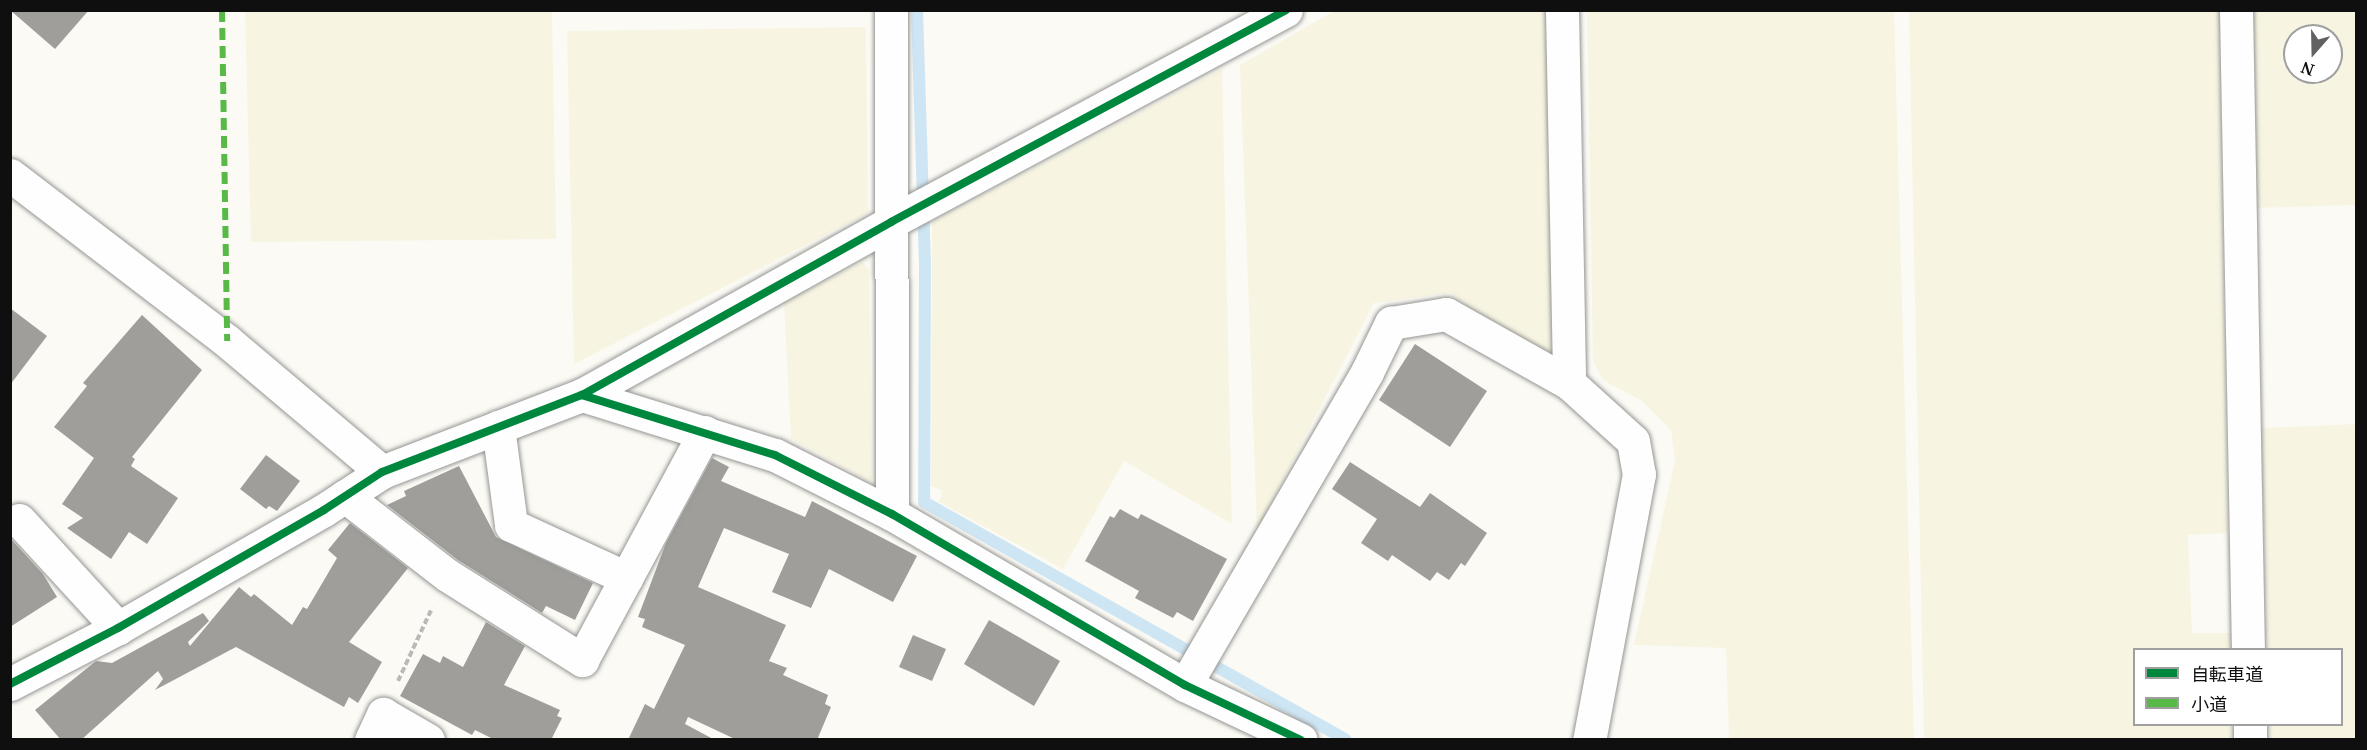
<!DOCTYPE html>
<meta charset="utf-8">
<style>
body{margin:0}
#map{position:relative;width:2367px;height:750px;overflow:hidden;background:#fbfaf5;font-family:"Noto Serif","Noto Sans JP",serif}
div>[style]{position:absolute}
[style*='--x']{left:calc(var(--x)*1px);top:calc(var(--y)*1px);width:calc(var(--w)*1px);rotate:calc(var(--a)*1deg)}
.farmland>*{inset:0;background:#f7f5e2}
.stream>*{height:12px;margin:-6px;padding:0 6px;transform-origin:6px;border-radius:6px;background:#cee6f4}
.building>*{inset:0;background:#9f9e9a}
.path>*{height:4px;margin-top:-2px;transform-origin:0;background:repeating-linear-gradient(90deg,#b9b9b8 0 6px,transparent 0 9px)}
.roads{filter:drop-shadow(0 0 2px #959593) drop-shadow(0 0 2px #959593)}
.minor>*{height:33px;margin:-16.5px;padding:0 16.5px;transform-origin:16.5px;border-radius:16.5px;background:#fefefe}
.quiet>*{height:6px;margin-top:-3px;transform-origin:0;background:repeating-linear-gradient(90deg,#58b947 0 12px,transparent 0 18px)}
.cycleway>*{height:8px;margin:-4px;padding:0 4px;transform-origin:4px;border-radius:4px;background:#00873e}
span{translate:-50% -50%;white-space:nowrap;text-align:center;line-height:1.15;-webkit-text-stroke:6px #fff;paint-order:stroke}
.frame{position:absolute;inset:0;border:12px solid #0f0f0f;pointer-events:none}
.legend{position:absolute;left:2133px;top:648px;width:210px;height:78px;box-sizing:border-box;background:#fff;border:2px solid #9f9f9f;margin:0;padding:8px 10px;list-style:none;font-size:18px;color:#0f0f0f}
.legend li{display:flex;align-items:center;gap:12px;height:30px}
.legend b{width:30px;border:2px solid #9f9f9f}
.north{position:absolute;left:2283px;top:24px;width:60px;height:60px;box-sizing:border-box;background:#fff;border:2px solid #9f9f9f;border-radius:50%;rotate:200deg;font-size:16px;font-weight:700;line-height:24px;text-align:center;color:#0f0f0f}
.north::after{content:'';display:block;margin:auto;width:21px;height:27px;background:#626160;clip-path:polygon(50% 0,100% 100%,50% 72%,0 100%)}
</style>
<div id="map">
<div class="farmland">
<div style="clip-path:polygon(245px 11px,552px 11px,556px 239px,251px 242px)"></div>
<div style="clip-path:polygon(1334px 11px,1548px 11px,1554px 353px,1535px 353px,1449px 293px,1374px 303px,1257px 530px,1240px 65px)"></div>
<div style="clip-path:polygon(1587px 11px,1894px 11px,1914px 739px,1729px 739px,1726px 648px,1634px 645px,1675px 461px,1671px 430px,1642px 401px,1603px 380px,1593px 361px)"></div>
<div style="clip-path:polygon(1909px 11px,2220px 11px,2227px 533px,2188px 535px,2192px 633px,2232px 633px,2232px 649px,2134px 650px,2134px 724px,2231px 725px,2231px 738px,1924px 739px)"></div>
<div style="clip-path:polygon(evenodd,2250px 11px,2356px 11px,2356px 205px,2255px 208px,2250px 11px,2295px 36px,2331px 36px,2331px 72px,2295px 72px,2295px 36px)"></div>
<div style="clip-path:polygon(866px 27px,868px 213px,574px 364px,567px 31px)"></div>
<div style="clip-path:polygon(1222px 69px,1232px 524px,1124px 461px,1063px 569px,939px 502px,943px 491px,931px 486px,932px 222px)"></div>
<div style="clip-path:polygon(863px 262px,869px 270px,872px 483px,791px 439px,784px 302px)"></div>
<div style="clip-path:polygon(2356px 424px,2356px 739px,2270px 739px,2270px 725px,2342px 724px,2342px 650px,2268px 649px,2261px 428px)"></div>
</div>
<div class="stream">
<div style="--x:917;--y:10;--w:250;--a:88.2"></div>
<div style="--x:925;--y:260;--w:242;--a:90.2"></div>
<div style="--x:924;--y:502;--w:484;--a:29.4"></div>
</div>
<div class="building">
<div style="clip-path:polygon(10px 10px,89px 10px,55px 49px)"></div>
<div style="clip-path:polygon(10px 308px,47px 336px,10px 385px)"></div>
<div style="clip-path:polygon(142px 315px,202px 370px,132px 457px,135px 459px,131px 466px,178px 498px,147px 544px,129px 532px,111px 559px,67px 528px,83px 518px,62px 504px,94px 458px,54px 427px,87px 386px,83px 383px)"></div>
<div style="clip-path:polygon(1415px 344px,1487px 391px,1450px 447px,1379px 400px)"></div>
<div style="clip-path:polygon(266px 455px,300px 481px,277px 511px,269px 506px,266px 509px,240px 489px)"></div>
<div style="clip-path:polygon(712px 458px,729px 467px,721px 481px,805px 517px,812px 501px,917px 556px,893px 602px,829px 569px,811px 608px,772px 592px,789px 554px,724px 528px,698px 587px,786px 625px,769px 661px,787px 668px,783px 675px,828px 695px,825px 704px,831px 707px,817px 740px,737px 740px,688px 717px,685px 724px,715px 740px,628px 740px,645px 704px,654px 709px,685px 645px,642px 627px,645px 619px,638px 617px,666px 543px)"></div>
<div style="clip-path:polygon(1350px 462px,1420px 507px,1430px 493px,1487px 533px,1465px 566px,1461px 563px,1449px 580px,1437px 572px,1430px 581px,1392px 555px,1388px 561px,1361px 543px,1377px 519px,1332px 489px)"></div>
<div style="clip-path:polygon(459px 466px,496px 537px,593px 583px,575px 620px,546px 606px,542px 613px,458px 560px,387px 505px,406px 496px,404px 491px)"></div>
<div style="clip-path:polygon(1120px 509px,1138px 519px,1141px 514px,1227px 559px,1193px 621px,1177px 612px,1173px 618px,1135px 598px,1139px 591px,1085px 561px,1110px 516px,1114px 518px)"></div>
<div style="clip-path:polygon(350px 523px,408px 568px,349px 642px,382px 662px,358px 703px,349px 697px,344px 707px,236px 647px,155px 690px,163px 679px,158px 671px,81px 740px,61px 740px,35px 710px,96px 661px,112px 663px,203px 613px,209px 621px,188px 642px,190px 646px,239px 587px,251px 597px,254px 594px,292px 625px,303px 607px,307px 609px,337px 558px,328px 550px)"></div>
<div style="clip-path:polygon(10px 538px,43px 574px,57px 597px,10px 627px)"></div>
<div style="clip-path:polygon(989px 620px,1060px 661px,1034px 706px,964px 664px)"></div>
<div style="clip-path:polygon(486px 622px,525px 646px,504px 685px,560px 710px,557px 716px,562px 718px,551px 740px,495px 740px,475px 730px,472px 735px,400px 696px,423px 654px,440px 663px,443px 656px,463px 667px)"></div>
<div style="clip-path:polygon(913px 635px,946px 649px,932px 681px,899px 667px)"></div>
</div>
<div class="path">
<div style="--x:398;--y:681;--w:81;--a:-65"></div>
</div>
<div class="roads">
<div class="minor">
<div style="--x:891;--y:10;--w:504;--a:89.89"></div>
<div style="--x:1562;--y:10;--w:373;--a:88.9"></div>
<div style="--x:1569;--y:383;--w:86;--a:42.2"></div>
<div style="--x:1633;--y:441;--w:34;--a:80"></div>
<div style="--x:1639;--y:474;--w:271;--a:100.6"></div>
<div style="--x:2236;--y:10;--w:640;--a:88.93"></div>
<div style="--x:10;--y:175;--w:273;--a:37.4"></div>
<div style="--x:227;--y:341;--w:203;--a:40.2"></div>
<div style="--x:582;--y:395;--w:202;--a:17.3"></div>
<div style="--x:775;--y:455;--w:131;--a:26.8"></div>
<div style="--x:892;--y:514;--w:339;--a:30.3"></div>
<div style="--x:1185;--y:685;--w:128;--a:25.4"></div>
<div style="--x:498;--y:427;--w:99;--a:82.4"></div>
<div style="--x:511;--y:525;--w:127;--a:24.7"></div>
<div style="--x:345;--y:496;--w:129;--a:37.8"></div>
<div style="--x:447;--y:575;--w:160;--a:32.2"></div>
<div style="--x:582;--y:660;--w:259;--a:-61.7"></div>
<div style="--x:19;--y:520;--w:147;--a:47.5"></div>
<div style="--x:10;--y:684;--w:122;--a:-27.4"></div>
<div style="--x:118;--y:628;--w:237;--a:-29.8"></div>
<div style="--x:324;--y:510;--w:69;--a:-33.2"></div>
<div style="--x:382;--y:472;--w:214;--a:-21.1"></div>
<div style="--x:582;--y:395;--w:354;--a:-29.2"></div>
<div style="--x:891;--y:222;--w:448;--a:-28.2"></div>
<div style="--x:1185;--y:685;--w:362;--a:-59.8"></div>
<div style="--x:1367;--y:372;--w:55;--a:-63.9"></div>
<div style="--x:1391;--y:323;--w:56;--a:-9.3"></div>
<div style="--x:1446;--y:314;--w:141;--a:29.3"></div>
<div style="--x:2250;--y:724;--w:16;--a:90"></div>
<div style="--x:371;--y:740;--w:29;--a:-65"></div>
<div style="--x:383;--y:714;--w:52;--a:30"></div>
</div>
</div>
<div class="quiet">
<div style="--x:222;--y:10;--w:331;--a:89.1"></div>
</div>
<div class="cycleway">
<div style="--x:582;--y:395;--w:202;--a:17.3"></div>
<div style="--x:775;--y:455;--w:131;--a:26.8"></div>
<div style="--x:892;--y:514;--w:339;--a:30.3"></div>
<div style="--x:1185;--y:685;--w:128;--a:25.4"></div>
<div style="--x:10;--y:684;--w:122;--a:-27.4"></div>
<div style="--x:118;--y:628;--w:237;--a:-29.8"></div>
<div style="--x:324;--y:510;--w:69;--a:-33.2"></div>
<div style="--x:382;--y:472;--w:214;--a:-21.1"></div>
<div style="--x:582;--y:395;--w:354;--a:-29.2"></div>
<div style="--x:891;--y:222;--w:448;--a:-28.2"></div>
</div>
<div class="frame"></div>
<ul class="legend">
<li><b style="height:8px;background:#00873e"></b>自転車道</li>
<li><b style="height:8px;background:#58b947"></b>小道</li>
</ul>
<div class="north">N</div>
</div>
